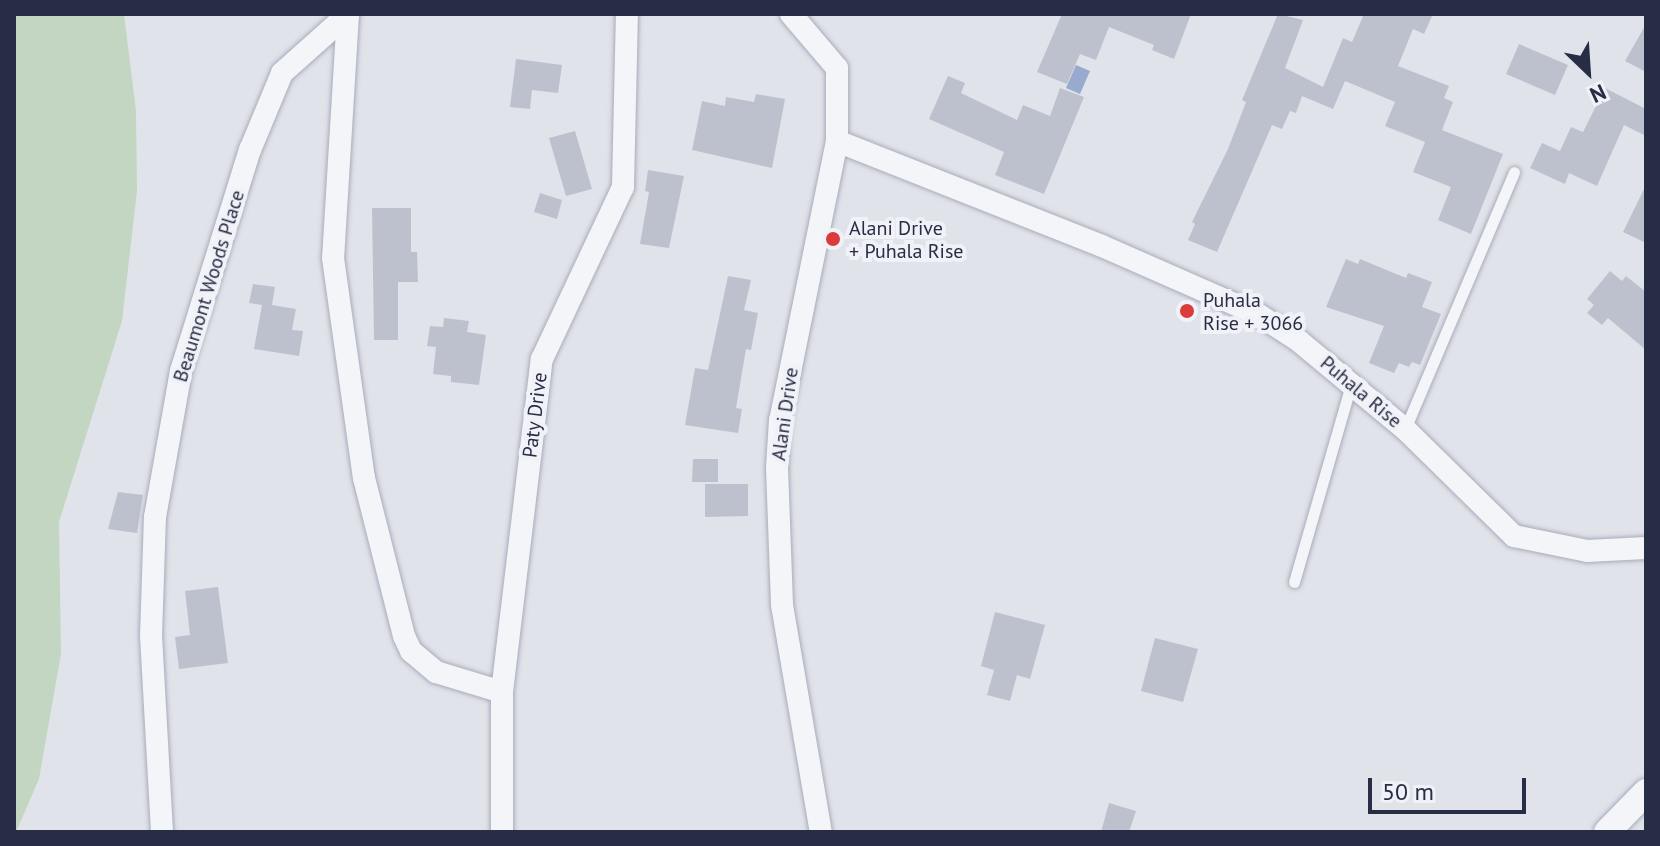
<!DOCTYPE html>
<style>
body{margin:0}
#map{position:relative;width:1660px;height:846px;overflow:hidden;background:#e1e3eb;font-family:"PT Sans",sans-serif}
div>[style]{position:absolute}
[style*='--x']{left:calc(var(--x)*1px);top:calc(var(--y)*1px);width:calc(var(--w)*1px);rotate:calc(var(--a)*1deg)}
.green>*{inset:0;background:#c3d6c1}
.water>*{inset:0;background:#98aace}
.building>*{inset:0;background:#bdc1ce}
.roads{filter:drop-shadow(0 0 2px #a9acb9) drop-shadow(0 0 2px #a9acb9)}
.service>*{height:11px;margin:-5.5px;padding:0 5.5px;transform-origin:5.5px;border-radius:5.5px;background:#f4f5f9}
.minor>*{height:22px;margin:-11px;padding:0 11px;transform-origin:11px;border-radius:11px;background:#f4f5f9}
.tertiary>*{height:26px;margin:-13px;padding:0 13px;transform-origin:13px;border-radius:13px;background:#f4f5f9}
.dots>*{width:22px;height:22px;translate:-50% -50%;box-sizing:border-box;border:4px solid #f1f2f8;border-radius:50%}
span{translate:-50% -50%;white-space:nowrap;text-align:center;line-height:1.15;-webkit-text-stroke:8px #f1f2f8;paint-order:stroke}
.poi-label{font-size:20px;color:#272d44}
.left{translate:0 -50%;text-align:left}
.street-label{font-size:20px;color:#272d44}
.frame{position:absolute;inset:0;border:16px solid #272d44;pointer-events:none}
.north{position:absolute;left:1548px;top:32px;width:80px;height:80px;-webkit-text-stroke:6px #f1f2f8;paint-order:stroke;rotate:155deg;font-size:22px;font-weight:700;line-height:32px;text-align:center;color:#272d44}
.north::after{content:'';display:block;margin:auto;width:28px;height:36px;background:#272d44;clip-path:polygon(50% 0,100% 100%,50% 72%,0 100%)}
.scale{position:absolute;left:1368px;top:778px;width:158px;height:36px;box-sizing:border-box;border:4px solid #272d44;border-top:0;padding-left:10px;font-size:24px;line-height:28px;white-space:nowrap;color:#272d44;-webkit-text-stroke:6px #f1f2f8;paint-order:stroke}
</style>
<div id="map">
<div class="green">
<div style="clip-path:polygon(14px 14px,124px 14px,136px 111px,137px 191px,122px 321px,59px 522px,61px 654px,39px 779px,16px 832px)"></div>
</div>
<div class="water">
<div style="clip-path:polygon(1076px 65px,1090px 71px,1080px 94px,1066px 88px)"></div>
</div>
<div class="building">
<div style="clip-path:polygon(1062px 14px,1191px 14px,1174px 59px,1152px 50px,1154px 45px,1109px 27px,1096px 60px,1080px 54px,1067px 84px,1037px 72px)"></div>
<div style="clip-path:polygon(1278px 14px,1303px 20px,1285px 68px,1323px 87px,1343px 38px,1352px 42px,1364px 14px,1433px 14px,1424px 34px,1413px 29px,1398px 66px,1449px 86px,1444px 98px,1453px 102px,1442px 130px,1503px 154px,1471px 234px,1438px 220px,1451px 187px,1413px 172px,1425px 142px,1385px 126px,1395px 102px,1345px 81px,1333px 109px,1302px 96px,1296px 113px,1290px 111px,1282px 129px,1272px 125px,1217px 252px,1188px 240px,1195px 224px,1192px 222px,1228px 149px,1246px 102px,1242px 100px)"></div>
<div style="clip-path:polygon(1646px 24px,1646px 72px,1625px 61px)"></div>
<div style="clip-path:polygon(1519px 44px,1568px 65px,1555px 95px,1506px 74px)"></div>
<div style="clip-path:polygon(516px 59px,562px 65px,558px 93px,532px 90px,530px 109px,510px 107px)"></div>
<div style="clip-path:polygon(948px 76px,965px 83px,961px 93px,1017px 120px,1023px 105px,1050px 116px,1060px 88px,1084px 97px,1044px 194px,995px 175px,1004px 152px,929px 119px)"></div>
<div style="clip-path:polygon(1605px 88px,1646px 109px,1646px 136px,1624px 125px,1597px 186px,1569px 173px,1565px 184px,1530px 168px,1542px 143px,1560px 151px,1571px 127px,1583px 132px)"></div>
<div style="clip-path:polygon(756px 94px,785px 99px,772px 168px,692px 150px,702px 101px,725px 106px,726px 97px,754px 102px)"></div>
<div style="clip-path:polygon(575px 131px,592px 189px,566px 196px,549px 138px)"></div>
<div style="clip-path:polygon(648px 170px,684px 176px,669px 248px,640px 244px,649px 192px,645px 191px)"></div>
<div style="clip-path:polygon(1646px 185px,1646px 243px,1623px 232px)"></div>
<div style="clip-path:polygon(540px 193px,562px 200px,557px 219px,534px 212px)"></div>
<div style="clip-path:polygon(372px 208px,411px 208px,411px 252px,417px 252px,418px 282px,398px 282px,398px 340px,374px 340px)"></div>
<div style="clip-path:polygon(1346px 259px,1358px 264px,1360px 259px,1406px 278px,1408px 273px,1432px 282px,1422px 307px,1441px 314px,1420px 365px,1412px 362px,1409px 367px,1399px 363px,1394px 373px,1369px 363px,1384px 326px,1326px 307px)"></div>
<div style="clip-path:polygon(1610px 271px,1622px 281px,1626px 276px,1646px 292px,1646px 350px,1608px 318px,1602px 325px,1587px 313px,1594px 305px,1587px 299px)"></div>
<div style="clip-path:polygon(728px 276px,751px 280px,744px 310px,758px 313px,751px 350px,746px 349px,736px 408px,742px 409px,738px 433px,685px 425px,695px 368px,708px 370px)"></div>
<div style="clip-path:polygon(253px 284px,275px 287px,272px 305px,296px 309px,292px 330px,303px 331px,299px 356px,254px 349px,262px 305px,249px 303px)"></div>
<div style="clip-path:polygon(444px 318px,469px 321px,467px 332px,486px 335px,479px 385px,451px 382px,451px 376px,433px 374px,436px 347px,427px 346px,430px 326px,443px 327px)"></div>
<div style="clip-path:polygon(693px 459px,718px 459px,718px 482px,692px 482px)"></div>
<div style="clip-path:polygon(705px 484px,748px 484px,748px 516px,705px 517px)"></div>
<div style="clip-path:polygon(118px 492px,143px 495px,137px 533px,108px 529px)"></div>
<div style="clip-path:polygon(218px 587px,228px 663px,179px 669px,175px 637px,190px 635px,185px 591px)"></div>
<div style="clip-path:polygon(995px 612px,1045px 625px,1030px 679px,1017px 675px,1010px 701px,987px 695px,994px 670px,981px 666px)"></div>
<div style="clip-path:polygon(1155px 638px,1198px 649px,1183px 702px,1141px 691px)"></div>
<div style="clip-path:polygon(1109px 803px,1136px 811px,1129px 832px,1101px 832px)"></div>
</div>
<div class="roads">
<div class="service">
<div style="--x:1405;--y:429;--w:279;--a:-67"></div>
<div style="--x:1294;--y:582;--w:206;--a:-73.9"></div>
</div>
<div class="minor">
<div style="--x:348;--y:14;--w:244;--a:93.5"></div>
<div style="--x:333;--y:258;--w:222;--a:82"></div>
<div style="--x:364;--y:478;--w:163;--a:75.8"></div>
<div style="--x:404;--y:636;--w:17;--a:65"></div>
<div style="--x:411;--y:651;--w:33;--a:40"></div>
<div style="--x:436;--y:672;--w:69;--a:16.9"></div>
<div style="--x:791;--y:14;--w:71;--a:49.6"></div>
<div style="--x:837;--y:68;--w:73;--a:90"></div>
<div style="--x:837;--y:141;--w:285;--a:101.5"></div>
<div style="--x:780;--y:420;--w:48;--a:93.6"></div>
<div style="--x:777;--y:468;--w:137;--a:87.9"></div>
<div style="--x:782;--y:605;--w:230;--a:80.3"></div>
<div style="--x:837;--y:141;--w:285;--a:21.6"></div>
<div style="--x:1102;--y:246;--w:171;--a:23.7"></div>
<div style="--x:1259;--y:315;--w:48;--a:33"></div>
<div style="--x:1299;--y:341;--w:138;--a:39.7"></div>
<div style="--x:1405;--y:429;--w:153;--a:44.5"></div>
<div style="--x:1514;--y:536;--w:75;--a:11.6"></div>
<div style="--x:1587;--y:551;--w:59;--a:-2.9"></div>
<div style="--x:162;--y:832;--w:196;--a:-93.2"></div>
<div style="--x:151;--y:636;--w:119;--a:-88.1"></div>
<div style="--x:155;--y:517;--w:148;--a:-79.9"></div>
<div style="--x:181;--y:371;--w:232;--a:-72.7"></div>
<div style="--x:250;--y:150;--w:83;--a:-67.4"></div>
<div style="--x:282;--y:73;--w:89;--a:-41.8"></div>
<div style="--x:502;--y:832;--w:140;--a:-90"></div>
<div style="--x:502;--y:692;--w:335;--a:-83.2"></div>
<div style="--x:542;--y:359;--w:190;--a:-64.8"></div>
<div style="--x:623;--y:187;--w:173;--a:-88.7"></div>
</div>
<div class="tertiary">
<div style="--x:1607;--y:832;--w:56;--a:-45.7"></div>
</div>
</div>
<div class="dots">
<div style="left:833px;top:239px;background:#db3b3a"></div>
<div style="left:1187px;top:311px;background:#db3b3a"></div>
</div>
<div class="poi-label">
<span class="left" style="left:849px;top:240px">Alani Drive<br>+ Puhala Rise</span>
<span class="left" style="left:1203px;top:312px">Puhala<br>Rise + 3066</span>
</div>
<div class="street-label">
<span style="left:209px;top:286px;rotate:-73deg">Beaumont Woods Place</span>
<span style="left:1361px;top:392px;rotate:40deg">Puhala Rise</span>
<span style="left:785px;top:414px;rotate:-82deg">Alani Drive</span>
<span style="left:535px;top:415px;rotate:-83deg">Paty Drive</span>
</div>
<div class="frame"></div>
<div class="north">N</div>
<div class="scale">50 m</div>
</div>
